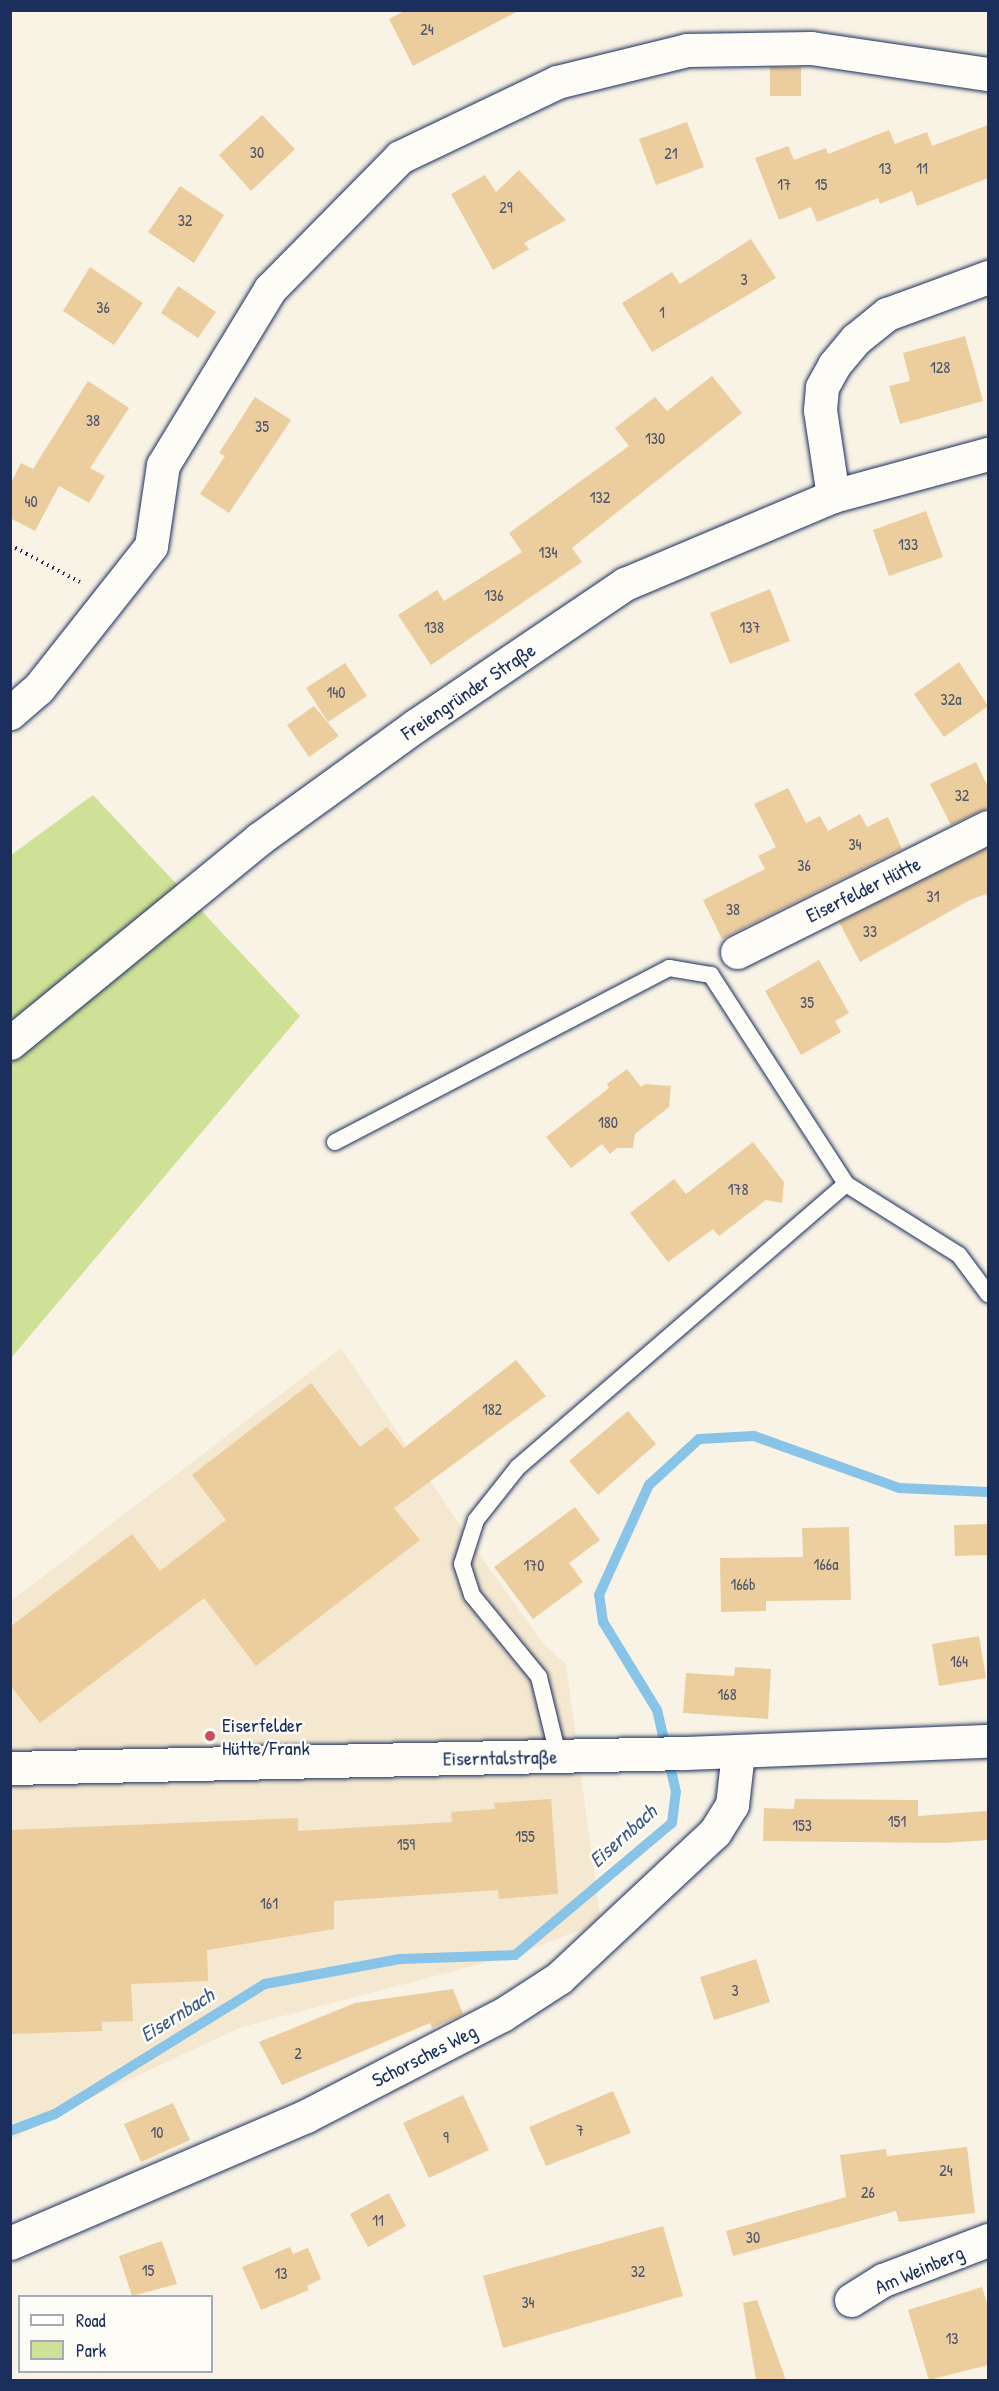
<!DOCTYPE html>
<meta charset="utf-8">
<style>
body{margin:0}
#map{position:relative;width:999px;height:2391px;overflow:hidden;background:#f9f3e5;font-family:"Patrick Hand",sans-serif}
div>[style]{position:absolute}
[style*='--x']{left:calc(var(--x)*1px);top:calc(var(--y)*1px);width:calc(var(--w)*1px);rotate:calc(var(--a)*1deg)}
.built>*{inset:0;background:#f5e8d0}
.green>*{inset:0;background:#cfe196}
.stream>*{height:10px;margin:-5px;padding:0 5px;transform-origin:5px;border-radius:5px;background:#88c3e8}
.building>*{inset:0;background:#ebcd9e}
.path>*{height:4px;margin-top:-2px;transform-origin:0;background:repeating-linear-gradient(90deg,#1b2f5e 0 1.5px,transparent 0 6px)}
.roads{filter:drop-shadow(0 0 2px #1b2f5e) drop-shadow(0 0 2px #1b2f5e)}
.lane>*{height:16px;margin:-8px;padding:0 8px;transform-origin:8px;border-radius:8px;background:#fdfcf7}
.street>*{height:33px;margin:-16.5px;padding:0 16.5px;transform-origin:16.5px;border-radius:16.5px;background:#fdfcf7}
.secondary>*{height:33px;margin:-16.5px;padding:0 16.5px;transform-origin:16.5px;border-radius:16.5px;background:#fdfcf7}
.dots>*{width:16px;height:16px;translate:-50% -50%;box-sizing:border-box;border:3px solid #fdfcf7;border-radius:50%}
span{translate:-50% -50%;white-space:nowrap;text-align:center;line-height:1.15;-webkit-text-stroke:5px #fdfcf7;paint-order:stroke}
.number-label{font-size:16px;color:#4f566e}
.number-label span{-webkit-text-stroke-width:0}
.street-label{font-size:20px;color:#1b2f5e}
.poi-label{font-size:20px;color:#1b2f5e}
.left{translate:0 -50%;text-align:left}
.water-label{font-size:21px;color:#3c5b87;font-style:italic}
.frame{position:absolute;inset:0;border:12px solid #1b2f5e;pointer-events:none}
.legend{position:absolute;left:18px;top:2295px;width:195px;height:78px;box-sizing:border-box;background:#fdfcf7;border:2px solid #a3aaba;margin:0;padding:8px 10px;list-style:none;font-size:18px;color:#1b2f5e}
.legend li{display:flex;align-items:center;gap:12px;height:30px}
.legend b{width:30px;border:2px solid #a3aaba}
</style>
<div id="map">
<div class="built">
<div style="clip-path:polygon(341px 1348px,486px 1564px,544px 1644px,566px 1664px,601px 1922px,515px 1955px,242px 2027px,55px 2114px,11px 2141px,11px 1601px)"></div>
</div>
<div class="green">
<div style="clip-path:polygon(93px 795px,300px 1016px,11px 1358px,11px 855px)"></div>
</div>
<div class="stream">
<div style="--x:10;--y:2131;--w:48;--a:-20.7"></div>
<div style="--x:55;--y:2114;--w:247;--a:-31.8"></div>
<div style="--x:265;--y:1984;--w:137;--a:-10.5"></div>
<div style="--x:400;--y:1959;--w:115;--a:-2"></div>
<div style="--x:515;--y:1955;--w:205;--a:-40.1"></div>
<div style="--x:672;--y:1823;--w:31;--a:-83"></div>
<div style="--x:676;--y:1792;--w:84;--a:-103"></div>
<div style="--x:657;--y:1710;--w:103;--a:-121.5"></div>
<div style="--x:603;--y:1622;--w:27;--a:-98"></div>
<div style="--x:599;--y:1595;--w:121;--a:-65.6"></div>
<div style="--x:649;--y:1485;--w:68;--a:-42.6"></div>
<div style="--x:699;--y:1439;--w:55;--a:-3.1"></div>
<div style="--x:754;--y:1436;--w:154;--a:19.7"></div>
<div style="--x:899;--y:1488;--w:89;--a:2.6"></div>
</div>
<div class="building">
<div style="clip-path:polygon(406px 10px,520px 10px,413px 66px,389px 19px)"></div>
<div style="clip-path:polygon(770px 67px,801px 67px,801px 96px,770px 96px)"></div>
<div style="clip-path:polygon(262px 115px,295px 149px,251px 191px,219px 155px)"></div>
<div style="clip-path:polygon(687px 122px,704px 167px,656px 185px,639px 139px)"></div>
<div style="clip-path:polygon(988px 125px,988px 178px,917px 206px,912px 191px,880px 204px,878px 198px,817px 222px,811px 207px,779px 220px,755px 158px,788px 146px,794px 160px,826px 148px,828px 154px,889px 130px,895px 144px,927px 132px,932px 146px)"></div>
<div style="clip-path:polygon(519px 170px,566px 220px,524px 243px,529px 249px,493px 270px,451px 194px,485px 175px,496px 192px)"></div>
<div style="clip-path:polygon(180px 186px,224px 215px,194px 263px,148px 232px)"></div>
<div style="clip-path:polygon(751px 239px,776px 278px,652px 352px,622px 303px,672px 272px,680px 284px)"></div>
<div style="clip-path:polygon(90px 267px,143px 303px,114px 345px,63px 311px)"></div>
<div style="clip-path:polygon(178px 286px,216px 312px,198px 338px,161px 313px)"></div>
<div style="clip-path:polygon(965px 336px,983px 401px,900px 424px,889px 386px,910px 381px,903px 353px)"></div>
<div style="clip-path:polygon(712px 376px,742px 413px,572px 548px,582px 562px,431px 665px,398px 615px,437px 590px,444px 601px,522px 552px,509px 533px,629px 446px,615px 428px,655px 397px,667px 411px)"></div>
<div style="clip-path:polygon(88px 381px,129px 408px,90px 468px,105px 476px,89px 503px,59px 486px,35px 531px,10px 518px,10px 485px,21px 463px,33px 469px)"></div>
<div style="clip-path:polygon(255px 397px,291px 420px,229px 513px,200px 494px,225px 456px,219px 453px)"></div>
<div style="clip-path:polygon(926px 511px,943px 557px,889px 576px,873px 530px)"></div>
<div style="clip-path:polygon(770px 589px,790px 641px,730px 664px,710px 613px)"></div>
<div style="clip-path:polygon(959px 662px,988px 706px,944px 737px,914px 694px)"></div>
<div style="clip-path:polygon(345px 663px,367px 696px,328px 722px,306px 688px)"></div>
<div style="clip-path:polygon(314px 706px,339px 736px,309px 757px,287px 725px)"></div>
<div style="clip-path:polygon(976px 762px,988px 787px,988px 808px,951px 825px,930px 784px)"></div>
<div style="clip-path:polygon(788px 788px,806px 823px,820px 816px,828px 831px,860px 814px,867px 827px,888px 817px,902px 849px,722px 939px,703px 900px,765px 869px,758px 856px,776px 847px,754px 804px)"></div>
<div style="clip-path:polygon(988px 848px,988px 899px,986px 894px,970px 900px,860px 962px,839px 922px)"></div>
<div style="clip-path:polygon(819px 960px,849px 1013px,835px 1021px,841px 1032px,801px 1055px,765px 991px)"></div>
<div style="clip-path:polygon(627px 1069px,641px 1087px,645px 1084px,671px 1086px,669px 1107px,635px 1134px,633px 1148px,617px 1148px,610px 1154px,602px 1144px,571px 1168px,546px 1137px,609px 1088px,607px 1084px)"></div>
<div style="clip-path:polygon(753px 1142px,784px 1182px,782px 1203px,766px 1200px,719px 1236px,713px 1229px,668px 1262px,630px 1213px,674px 1179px,686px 1194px)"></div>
<div style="clip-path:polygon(516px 1360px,546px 1396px,394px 1508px,420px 1540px,256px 1666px,204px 1598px,40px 1723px,10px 1685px,10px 1627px,132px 1534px,160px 1571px,226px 1520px,192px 1475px,311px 1383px,360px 1447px,387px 1427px,404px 1448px)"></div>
<div style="clip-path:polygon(628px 1411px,656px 1444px,598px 1495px,569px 1461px)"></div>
<div style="clip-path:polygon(575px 1507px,600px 1540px,569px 1563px,583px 1582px,533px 1619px,494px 1567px)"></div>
<div style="clip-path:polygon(988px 1524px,988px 1555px,955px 1556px,954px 1525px)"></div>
<div style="clip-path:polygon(849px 1527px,851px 1600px,766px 1601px,766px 1611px,721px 1612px,720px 1558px,803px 1557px,802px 1528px)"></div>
<div style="clip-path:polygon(979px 1636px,986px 1678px,939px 1686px,932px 1644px)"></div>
<div style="clip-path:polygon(735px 1667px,771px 1669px,768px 1719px,683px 1713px,686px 1673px,734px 1676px)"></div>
<div style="clip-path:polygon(551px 1799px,558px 1894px,499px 1899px,498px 1890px,334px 1901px,334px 1929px,207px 1950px,208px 1981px,131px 1984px,133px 2021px,102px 2022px,102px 2031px,10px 2034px,10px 1830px,298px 1818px,298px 1831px,452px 1822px,451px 1812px,495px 1809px,494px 1803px)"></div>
<div style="clip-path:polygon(795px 1799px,918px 1800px,918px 1816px,988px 1811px,988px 1840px,944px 1843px,763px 1841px,764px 1808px,794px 1809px)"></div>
<div style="clip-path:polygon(756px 1959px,770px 2002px,714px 2020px,700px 1977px)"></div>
<div style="clip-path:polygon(453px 1989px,463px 2014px,432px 2028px,430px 2023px,282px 2085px,259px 2042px,355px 2003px)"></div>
<div style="clip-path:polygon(613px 2091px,631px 2133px,546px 2166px,529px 2127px)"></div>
<div style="clip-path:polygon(463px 2095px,489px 2150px,429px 2178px,403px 2123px)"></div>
<div style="clip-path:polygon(173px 2103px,190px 2140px,141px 2162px,124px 2124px)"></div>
<div style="clip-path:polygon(967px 2147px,975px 2213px,899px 2222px,896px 2211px,733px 2256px,726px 2231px,846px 2197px,840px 2155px,886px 2149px,887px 2156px)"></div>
<div style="clip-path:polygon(389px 2193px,406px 2226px,368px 2247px,350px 2214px)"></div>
<div style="clip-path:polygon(663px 2226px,683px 2296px,503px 2348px,483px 2276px)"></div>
<div style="clip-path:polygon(162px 2241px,177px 2284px,132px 2296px,119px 2256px)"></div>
<div style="clip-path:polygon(290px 2247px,293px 2254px,308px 2248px,321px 2279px,307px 2286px,309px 2290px,261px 2310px,242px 2267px)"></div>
<div style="clip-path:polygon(982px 2287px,988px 2307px,988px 2365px,929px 2380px,908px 2310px)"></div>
<div style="clip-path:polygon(757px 2300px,786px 2380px,756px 2380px,743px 2303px)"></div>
</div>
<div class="path">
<div style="--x:10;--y:545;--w:79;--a:27.9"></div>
</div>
<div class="roads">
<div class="lane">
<div style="--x:335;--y:1142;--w:377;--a:-27.5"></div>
<div style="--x:669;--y:968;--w:43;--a:9.5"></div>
<div style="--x:711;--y:975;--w:249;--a:57.1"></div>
<div style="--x:846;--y:1184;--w:433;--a:139.2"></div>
<div style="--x:518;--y:1467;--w:68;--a:128.4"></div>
<div style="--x:476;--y:1520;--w:46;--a:107.7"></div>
<div style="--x:462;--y:1564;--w:33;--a:72"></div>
<div style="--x:472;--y:1595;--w:106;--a:50.7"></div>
<div style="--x:539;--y:1677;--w:80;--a:76.3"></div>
<div style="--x:846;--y:1184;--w:133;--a:32.1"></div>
<div style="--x:959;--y:1255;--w:49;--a:53.4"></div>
</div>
<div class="street">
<div style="--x:833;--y:496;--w:87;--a:-98.6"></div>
<div style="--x:820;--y:410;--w:23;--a:-85"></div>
<div style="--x:822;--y:387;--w:25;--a:-61"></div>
<div style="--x:834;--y:365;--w:34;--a:-50"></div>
<div style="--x:856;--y:339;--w:40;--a:-39"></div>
<div style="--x:887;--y:314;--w:108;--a:-20.1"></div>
<div style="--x:10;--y:713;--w:37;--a:-41"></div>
<div style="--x:38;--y:689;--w:182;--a:-51.7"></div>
<div style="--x:151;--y:546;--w:82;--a:-81.6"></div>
<div style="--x:163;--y:465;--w:206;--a:-58.7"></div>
<div style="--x:270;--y:289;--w:185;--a:-45.4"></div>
<div style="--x:400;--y:157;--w:174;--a:-25.5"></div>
<div style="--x:557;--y:82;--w:134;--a:-13.8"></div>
<div style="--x:687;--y:50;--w:124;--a:-0.9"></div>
<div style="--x:811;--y:48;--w:179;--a:8.4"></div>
<div style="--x:737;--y:952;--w:280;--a:-26.5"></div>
<div style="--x:10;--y:2243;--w:322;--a:-23.2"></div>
<div style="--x:306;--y:2116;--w:220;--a:-27.3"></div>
<div style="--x:502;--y:2015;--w:68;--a:-33"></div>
<div style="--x:559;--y:1978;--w:214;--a:-43.1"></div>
<div style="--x:715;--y:1832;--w:32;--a:-58"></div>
<div style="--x:732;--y:1805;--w:53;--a:-83.5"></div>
<div style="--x:851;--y:2300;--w:38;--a:-32"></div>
<div style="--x:883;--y:2280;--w:112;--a:-20.9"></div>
</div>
<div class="secondary">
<div style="--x:10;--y:1043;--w:322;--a:-39.3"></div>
<div style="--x:259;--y:839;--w:193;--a:-35.9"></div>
<div style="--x:415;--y:726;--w:254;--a:-34.1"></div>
<div style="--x:625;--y:584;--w:226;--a:-22.9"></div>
<div style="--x:833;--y:496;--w:161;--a:-15.2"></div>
<div style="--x:10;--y:1768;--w:674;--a:-1.27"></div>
<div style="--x:684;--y:1753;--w:304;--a:-2.3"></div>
</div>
</div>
<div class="dots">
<div style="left:210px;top:1736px;background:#d1495b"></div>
</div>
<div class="number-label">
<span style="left:427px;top:29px">24</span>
<span style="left:257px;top:152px">30</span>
<span style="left:671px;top:153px">21</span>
<span style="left:885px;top:168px">13</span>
<span style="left:922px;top:168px">11</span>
<span style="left:784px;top:184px">17</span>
<span style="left:821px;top:184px">15</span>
<span style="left:506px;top:207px">29</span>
<span style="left:185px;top:220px">32</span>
<span style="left:744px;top:279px">3</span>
<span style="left:103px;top:307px">36</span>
<span style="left:662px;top:312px">1</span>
<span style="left:940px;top:367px">128</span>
<span style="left:93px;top:420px">38</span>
<span style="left:262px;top:426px">35</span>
<span style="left:655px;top:438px">130</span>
<span style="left:600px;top:497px">132</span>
<span style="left:31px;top:501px">40</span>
<span style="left:908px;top:544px">133</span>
<span style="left:548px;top:552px">134</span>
<span style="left:494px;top:595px">136</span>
<span style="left:434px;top:627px">138</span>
<span style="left:750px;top:627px">137</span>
<span style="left:336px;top:692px">140</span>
<span style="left:951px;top:699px">32a</span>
<span style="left:962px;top:795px">32</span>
<span style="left:855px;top:844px">34</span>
<span style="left:804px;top:865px">36</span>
<span style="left:933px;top:896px">31</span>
<span style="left:733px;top:909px">38</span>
<span style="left:870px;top:931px">33</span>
<span style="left:807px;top:1002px">35</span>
<span style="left:608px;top:1122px">180</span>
<span style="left:738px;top:1189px">178</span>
<span style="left:492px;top:1409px">182</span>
<span style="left:826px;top:1564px">166a</span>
<span style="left:534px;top:1565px">170</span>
<span style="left:743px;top:1584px">166b</span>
<span style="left:959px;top:1661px">164</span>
<span style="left:727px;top:1694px">168</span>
<span style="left:897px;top:1821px">151</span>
<span style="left:802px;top:1825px">153</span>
<span style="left:525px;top:1836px">155</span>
<span style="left:406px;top:1844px">159</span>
<span style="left:269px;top:1903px">161</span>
<span style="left:735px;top:1990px">3</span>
<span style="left:298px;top:2053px">2</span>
<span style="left:580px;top:2130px">7</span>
<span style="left:157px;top:2132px">10</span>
<span style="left:446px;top:2137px">9</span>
<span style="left:946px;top:2170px">24</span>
<span style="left:868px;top:2192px">26</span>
<span style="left:378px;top:2220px">11</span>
<span style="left:753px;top:2237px">30</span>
<span style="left:148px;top:2270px">15</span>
<span style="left:638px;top:2271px">32</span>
<span style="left:281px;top:2273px">13</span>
<span style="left:528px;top:2302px">34</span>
<span style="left:952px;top:2338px">13</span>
</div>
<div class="street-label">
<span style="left:468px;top:691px;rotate:-34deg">Freiengründer Straße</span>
<span style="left:863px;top:889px;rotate:-26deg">Eiserfelder Hütte</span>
<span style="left:500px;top:1757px;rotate:-1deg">Eiserntalstraße</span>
<span style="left:424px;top:2055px;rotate:-27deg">Schorsches Weg</span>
<span style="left:919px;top:2269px;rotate:-23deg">Am Weinberg</span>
</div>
<div class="poi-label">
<span class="left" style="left:222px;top:1736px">Eiserfelder<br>Hütte/Frank</span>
</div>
<div class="water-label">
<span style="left:623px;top:1836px;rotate:-42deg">Eisernbach</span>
<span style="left:177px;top:2015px;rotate:-32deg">Eisernbach</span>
</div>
<div class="frame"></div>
<ul class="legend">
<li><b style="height:8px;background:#fdfcf7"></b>Road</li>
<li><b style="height:16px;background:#cfe196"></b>Park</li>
</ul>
</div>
